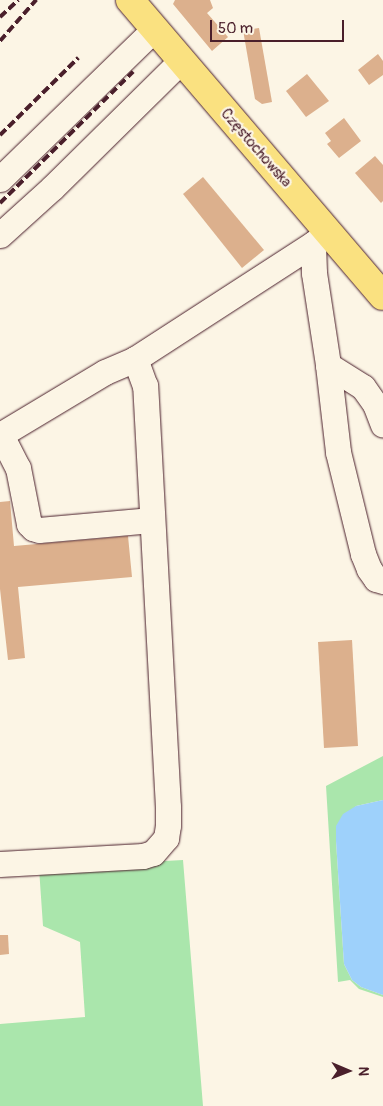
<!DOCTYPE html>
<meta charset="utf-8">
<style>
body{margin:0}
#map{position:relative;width:383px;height:1106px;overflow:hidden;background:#fcf5e5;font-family:Pangolin,sans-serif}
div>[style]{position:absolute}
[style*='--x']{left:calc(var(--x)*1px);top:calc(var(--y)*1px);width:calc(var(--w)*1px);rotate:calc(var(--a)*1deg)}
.green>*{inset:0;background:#aae6ac}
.water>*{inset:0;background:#9ed1fb}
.building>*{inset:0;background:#dcb08d}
.roads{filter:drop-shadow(0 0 1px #4a1f2b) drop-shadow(0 0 1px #4a1f2b)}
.minor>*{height:25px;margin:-12.5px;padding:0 12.5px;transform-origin:12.5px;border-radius:12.5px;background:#fcf5e5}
.major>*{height:28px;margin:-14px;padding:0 14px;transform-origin:14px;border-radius:14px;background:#fae180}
.rail>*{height:4px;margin-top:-2px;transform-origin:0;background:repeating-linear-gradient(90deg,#4a1f2b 0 8px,transparent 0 12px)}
span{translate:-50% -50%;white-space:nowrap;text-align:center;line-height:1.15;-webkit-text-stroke:4.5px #fcf5e5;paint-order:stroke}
.street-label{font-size:15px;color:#4a1f2b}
.north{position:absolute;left:323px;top:1046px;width:50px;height:50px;-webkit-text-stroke:4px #fcf5e5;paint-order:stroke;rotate:91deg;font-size:14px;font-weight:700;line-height:20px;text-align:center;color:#4a1f2b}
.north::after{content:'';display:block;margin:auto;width:18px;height:22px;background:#4a1f2b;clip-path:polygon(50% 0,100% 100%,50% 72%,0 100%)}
.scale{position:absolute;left:210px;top:20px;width:134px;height:22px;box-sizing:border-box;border:2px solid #4a1f2b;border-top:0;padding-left:6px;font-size:15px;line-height:18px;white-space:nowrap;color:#4a1f2b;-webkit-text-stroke:4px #fcf5e5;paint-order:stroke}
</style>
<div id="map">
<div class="green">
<div style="clip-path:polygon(383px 756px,383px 800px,356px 806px,336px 841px,344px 964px,352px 980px,361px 987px,383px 995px,383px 997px,359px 989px,350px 980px,338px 982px,326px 786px)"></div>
<div style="clip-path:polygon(183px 860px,203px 1106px,0 1106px,0 1024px,85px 1017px,80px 942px,43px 926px,39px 868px)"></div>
</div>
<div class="water">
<div style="clip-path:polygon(383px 800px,383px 995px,361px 987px,352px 980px,344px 964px,336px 841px,336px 826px,343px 814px,356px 806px)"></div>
</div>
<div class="building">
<div style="clip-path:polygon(175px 0,210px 0,213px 8px,207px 13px,228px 37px,212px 51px,173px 4px)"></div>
<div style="clip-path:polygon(259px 28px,272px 102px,262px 104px,255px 99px,243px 30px)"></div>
<div style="clip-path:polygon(378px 54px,383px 61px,383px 75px,369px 85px,358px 70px)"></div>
<div style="clip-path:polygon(307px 74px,329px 101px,306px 117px,286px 91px)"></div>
<div style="clip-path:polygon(344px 118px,361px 141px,339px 158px,327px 144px,331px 141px,325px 133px)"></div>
<div style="clip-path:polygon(375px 156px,383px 165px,383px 201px,381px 203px,355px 173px)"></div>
<div style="clip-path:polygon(203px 177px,264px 250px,242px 268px,183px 194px)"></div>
<div style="clip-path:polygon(10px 501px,14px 546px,128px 536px,132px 577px,18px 587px,25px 658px,8px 660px,0 589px,0 502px)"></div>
<div style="clip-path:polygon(352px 640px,358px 746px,324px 748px,318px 642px)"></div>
<div style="clip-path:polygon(0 935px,8px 935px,9px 954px,0 955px)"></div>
</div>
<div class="roads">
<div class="minor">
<div style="--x:0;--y:179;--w:215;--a:-44.2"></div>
<div style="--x:328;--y:231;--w:20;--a:139"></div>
<div style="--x:313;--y:244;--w:29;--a:88"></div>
<div style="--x:314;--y:273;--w:93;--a:81.3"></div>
<div style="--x:328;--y:365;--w:88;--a:83.4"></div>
<div style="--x:338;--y:452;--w:105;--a:76.2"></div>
<div style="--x:363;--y:554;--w:16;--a:68"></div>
<div style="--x:369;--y:569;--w:12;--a:55"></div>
<div style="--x:376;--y:579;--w:7;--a:16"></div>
<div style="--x:0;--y:235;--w:70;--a:-42.1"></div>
<div style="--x:52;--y:188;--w:181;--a:-44.6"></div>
<div style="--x:328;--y:365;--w:41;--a:32.2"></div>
<div style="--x:363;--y:387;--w:21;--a:55"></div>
<div style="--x:375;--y:404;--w:22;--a:69"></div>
<div style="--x:0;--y:435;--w:122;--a:-31"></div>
<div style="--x:105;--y:372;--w:33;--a:-23"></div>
<div style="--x:135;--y:359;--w:212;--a:-32.9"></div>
<div style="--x:1;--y:435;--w:37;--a:63"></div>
<div style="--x:18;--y:468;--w:57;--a:78.9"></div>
<div style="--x:29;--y:524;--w:6;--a:45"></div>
<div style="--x:33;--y:528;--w:6;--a:18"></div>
<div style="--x:39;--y:530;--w:113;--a:-5.1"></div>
<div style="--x:0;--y:864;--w:143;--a:-3.2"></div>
<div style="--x:143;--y:856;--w:10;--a:-17"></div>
<div style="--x:153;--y:853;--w:20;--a:-49"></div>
<div style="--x:166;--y:838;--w:13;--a:-81"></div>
<div style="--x:168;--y:825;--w:18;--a:-90"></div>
<div style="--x:168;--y:807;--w:422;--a:-93.1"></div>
<div style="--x:145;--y:386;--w:29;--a:-110"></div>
</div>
<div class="major">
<div style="--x:130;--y:0;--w:389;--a:49.5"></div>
</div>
</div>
<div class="rail">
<div style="--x:0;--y:17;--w:25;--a:-43"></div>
<div style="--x:0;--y:41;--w:55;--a:-48.7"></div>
<div style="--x:0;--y:135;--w:110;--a:-44.6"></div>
<div style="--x:0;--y:203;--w:187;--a:-44.6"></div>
</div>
<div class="street-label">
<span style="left:256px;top:148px;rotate:49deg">Częstochowska</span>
</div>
<div class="north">N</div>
<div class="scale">50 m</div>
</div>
